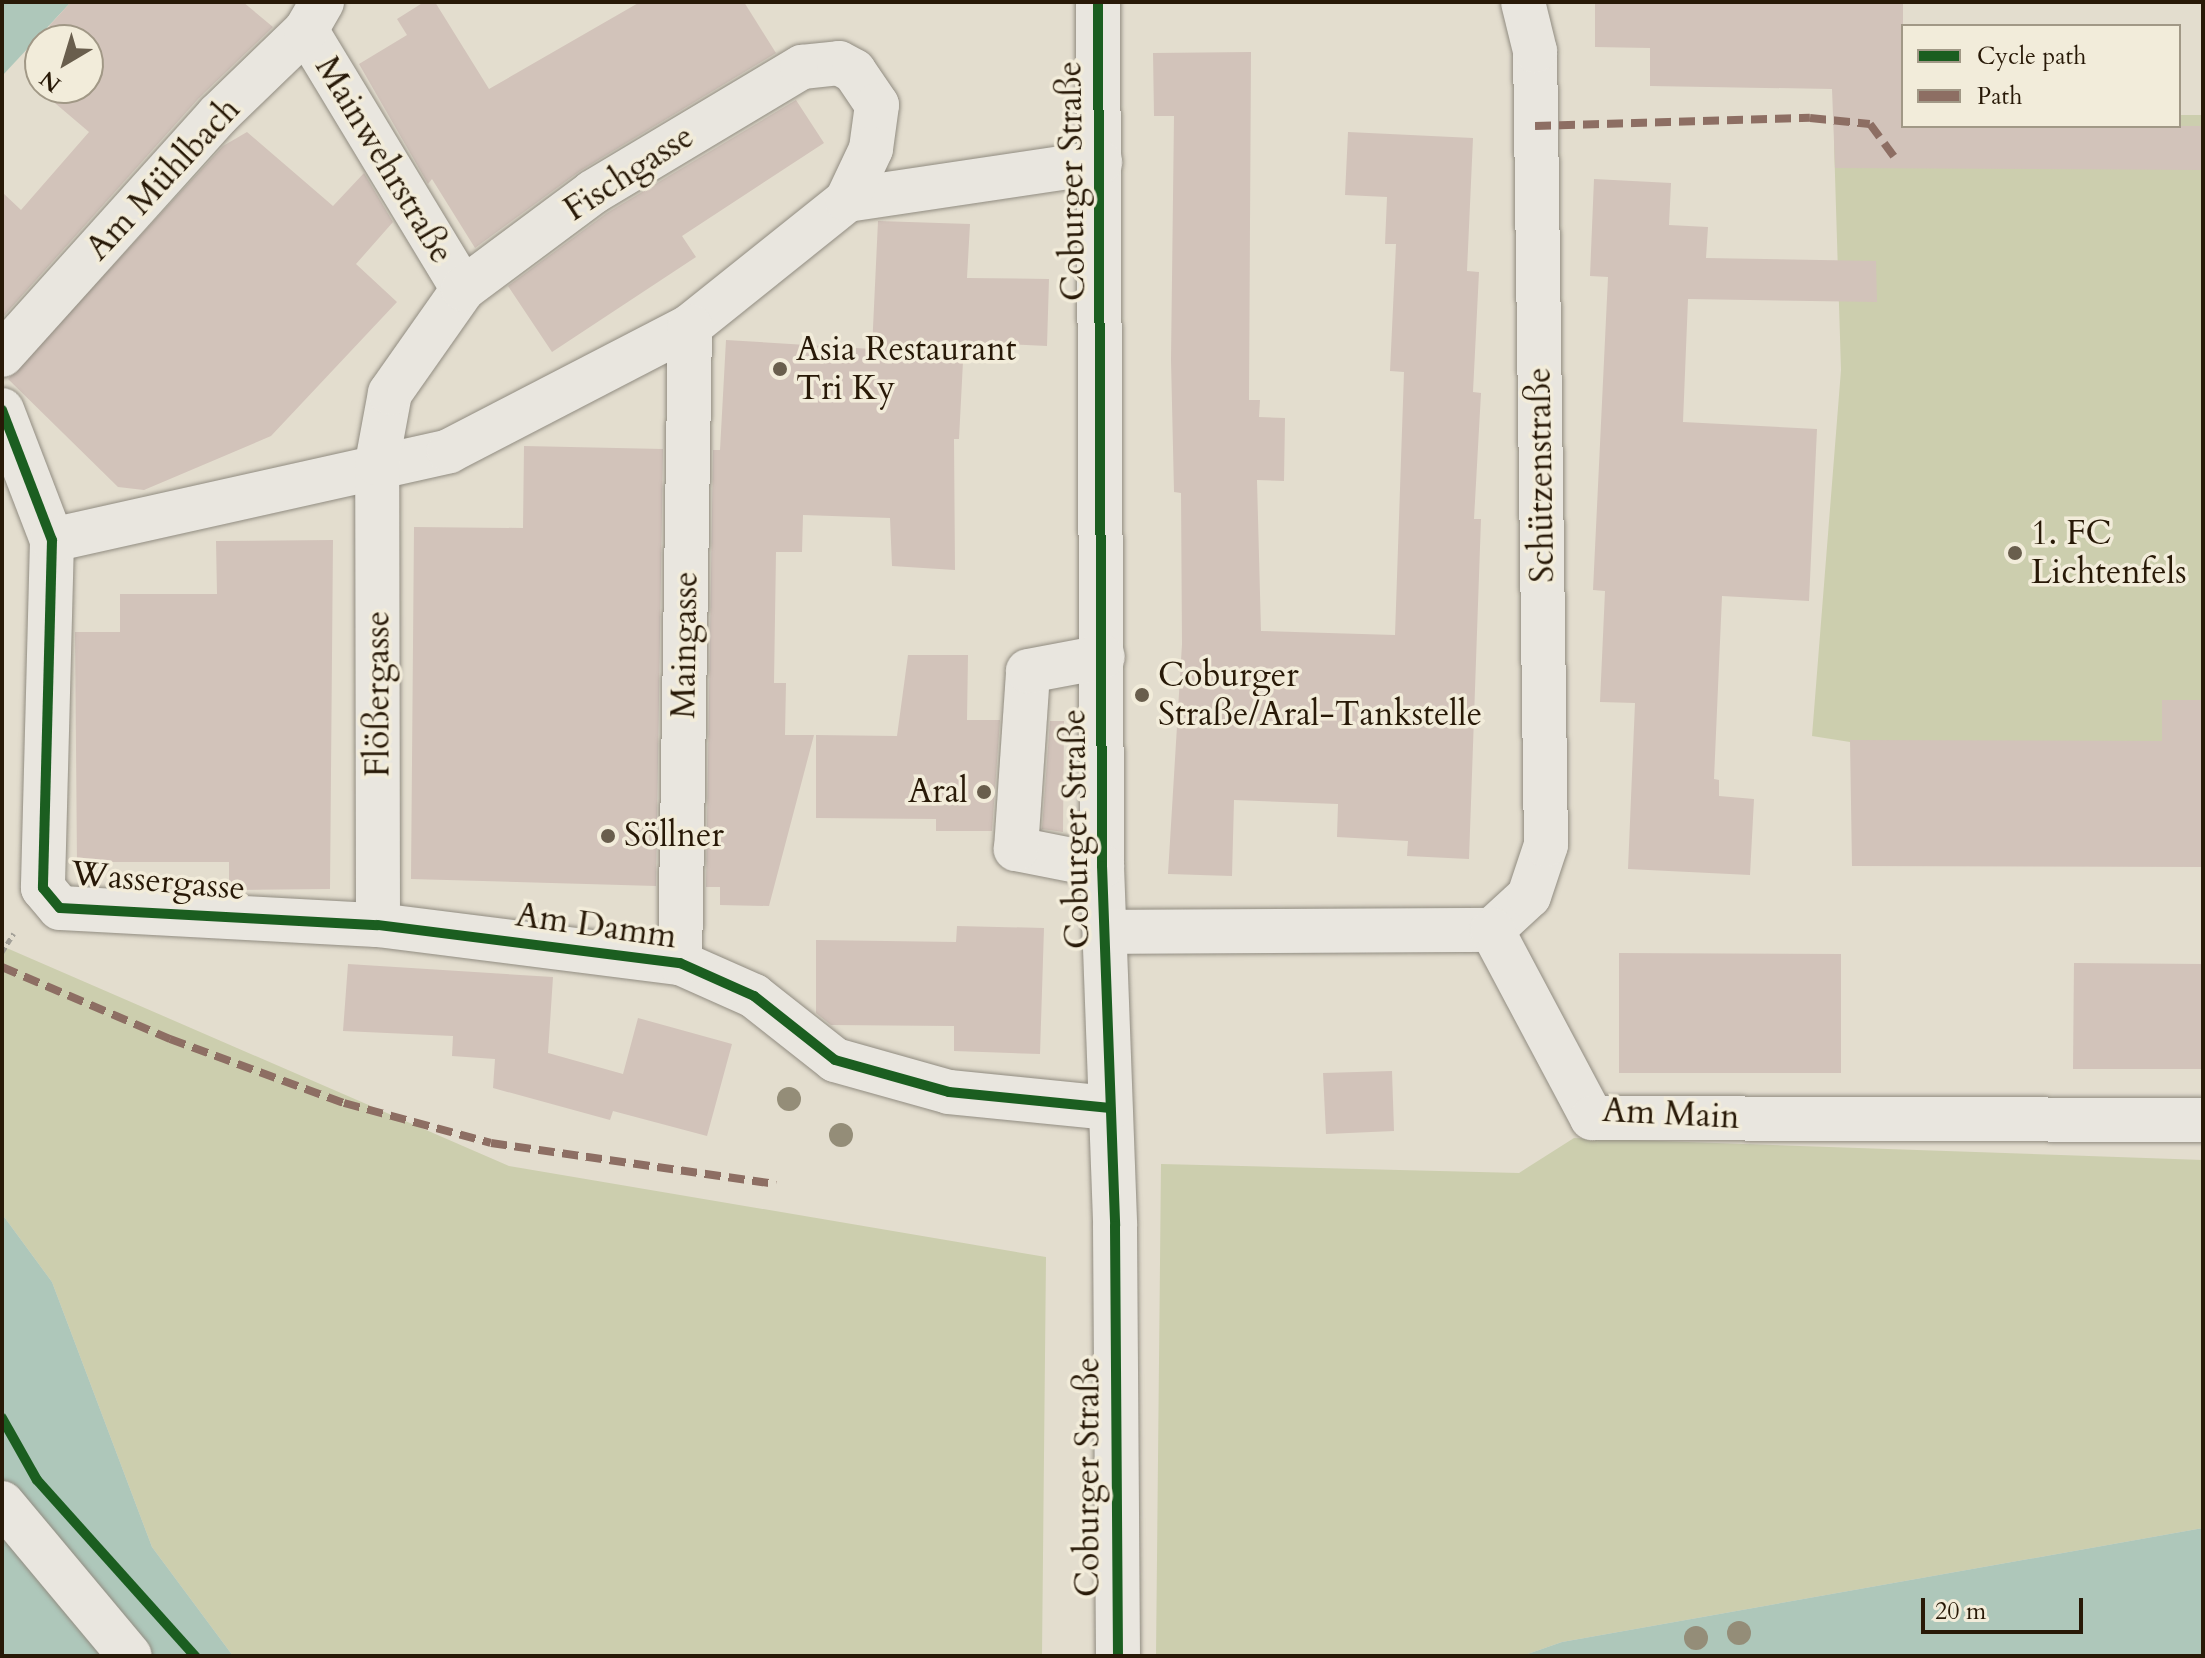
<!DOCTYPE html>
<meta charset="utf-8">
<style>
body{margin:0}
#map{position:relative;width:2205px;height:1658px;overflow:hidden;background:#e3ddce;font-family:Cardo,serif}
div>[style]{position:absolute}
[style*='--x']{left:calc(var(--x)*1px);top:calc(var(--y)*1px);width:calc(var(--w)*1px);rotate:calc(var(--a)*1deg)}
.green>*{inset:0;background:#ccceae}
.water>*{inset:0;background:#aec7ba}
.building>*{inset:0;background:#d2c3ba}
.path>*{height:5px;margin-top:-2.5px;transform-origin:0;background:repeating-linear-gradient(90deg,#a3a098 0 6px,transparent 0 10px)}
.roads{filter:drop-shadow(0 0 2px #918c81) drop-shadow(0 0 2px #918c81)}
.minor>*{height:44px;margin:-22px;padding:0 22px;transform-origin:22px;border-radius:22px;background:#e9e6df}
.quiet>*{height:8px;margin-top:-4px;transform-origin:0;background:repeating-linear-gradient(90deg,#8d6e63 0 16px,transparent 0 24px)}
.cycleway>*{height:10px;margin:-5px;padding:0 5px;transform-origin:5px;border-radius:5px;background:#1b5e20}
.trees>*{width:24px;height:24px;margin:-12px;border-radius:50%;background:#948d78}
.dots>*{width:22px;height:22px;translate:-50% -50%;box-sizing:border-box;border:4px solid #f2ecda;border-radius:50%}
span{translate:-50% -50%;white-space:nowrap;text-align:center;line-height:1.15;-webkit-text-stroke:7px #f2ecda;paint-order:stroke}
.street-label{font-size:34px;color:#281907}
.poi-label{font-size:34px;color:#281907}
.left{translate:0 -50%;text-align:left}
.right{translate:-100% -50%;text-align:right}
.frame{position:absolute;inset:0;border:4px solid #281907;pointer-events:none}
.legend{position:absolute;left:1901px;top:24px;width:280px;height:104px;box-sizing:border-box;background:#f2ecda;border:2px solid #a19886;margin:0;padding:10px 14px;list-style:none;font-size:24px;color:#281907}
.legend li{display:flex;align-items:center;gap:16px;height:40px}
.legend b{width:40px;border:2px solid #a19886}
.north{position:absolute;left:24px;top:24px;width:80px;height:80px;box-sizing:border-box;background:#f2ecda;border:2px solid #a19886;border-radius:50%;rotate:218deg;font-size:22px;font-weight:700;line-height:32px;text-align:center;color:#281907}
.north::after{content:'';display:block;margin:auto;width:28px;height:36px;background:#695e4d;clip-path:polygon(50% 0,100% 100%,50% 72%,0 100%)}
.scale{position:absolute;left:1921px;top:1598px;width:162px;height:36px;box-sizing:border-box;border:4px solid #281907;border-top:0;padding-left:10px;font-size:24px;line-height:28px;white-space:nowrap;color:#281907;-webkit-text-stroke:6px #f2ecda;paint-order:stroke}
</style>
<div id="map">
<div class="green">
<div style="clip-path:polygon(2179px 115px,2203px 115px,2203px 743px,1850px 742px,1812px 736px,1841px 370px,1834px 143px,1903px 126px,2179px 126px)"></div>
<div style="clip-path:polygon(2px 946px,509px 1166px,1046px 1257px,1042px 1656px,233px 1656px,152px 1547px,52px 1282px,2px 1214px)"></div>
<div style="clip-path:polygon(1574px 1138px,2203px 1160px,2203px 1528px,1562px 1642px,1522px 1656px,1156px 1656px,1161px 1164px,1519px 1173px)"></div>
</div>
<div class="water">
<div style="clip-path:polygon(2px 2px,71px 2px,2px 76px)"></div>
<div style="clip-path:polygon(2px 1214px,52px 1282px,152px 1547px,233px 1656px,2px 1656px)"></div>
<div style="clip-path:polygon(2203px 1528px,2203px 1656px,1522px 1656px,1562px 1642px)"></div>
</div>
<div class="building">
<div style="clip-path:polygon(71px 2px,243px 2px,273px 27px,199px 98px,2px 318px,2px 192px,21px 210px,89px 132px,49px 98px,58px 88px,88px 88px,88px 40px,64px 40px,49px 26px)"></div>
<div style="clip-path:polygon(424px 2px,435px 2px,489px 89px,640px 2px,744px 2px,776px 53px,580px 171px,475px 248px,432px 179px,428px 184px,359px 64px,407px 35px,397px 19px)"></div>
<div style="clip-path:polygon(1595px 2px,1903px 2px,1903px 126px,2203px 126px,2203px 170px,1835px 168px,1832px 89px,1650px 86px,1650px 48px,1595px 47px)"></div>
<div style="clip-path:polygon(1251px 52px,1249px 400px,1260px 400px,1259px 417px,1285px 418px,1284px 481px,1257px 480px,1261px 631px,1395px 635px,1404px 372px,1390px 371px,1396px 244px,1385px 244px,1387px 197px,1345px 195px,1348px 132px,1473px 138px,1467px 271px,1479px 272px,1473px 392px,1481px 393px,1474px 519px,1481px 519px,1469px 859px,1407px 856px,1408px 841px,1337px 837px,1338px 804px,1234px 800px,1232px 876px,1168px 874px,1182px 644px,1181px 493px,1174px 492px,1171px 360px,1174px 116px,1154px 116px,1153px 53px)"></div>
<div style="clip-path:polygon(796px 100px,824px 143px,682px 236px,696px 257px,552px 352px,508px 286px,607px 213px)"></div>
<div style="clip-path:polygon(247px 132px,333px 206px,364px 173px,393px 222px,356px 264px,397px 302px,271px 436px,144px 490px,118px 487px,8px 379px,223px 146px)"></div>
<div style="clip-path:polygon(1594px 179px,1671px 183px,1669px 225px,1708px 227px,1706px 258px,1876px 261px,1877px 302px,1688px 299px,1683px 422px,1817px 429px,1809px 601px,1722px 596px,1714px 779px,1719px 780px,1719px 796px,1754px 799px,1750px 875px,1628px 869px,1635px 703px,1600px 702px,1605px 591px,1593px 590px,1608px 277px,1590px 276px)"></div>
<div style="clip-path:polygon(878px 221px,970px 224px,967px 278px,1049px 279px,1047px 346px,964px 342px,959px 439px,954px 439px,955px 570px,892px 566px,890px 518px,803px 515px,802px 552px,776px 552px,774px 683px,786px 683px,785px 735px,814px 735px,769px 906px,720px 905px,720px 887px,706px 887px,713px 450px,720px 450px,726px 340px,872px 349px)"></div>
<div style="clip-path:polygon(524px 446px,663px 449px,656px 886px,411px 879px,414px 527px,523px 528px)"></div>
<div style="clip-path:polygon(333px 540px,330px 889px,229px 890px,229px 862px,77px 862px,75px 632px,120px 632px,120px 594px,217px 594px,216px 541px)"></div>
<div style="clip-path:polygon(908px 655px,968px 655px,967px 720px,1000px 720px,992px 831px,936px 831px,936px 819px,816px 818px,816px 735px,897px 736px)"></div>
<div style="clip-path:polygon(2162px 700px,2203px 700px,2203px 867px,1852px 866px,1850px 740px,2162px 741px)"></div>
<div style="clip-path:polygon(1050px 721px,1064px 721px,1063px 832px,1042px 829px)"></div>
<div style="clip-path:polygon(957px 926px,1044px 928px,1040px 1054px,954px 1051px,954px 1026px,831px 1025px,816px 1013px,816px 940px,956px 942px)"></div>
<div style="clip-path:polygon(1619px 953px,1841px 954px,1841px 1073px,1619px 1073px)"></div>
<div style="clip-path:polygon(2074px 963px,2203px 964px,2203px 1069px,2073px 1069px)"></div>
<div style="clip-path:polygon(348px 964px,553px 977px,548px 1053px,623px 1074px,638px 1018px,732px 1044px,707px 1136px,613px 1111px,610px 1120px,493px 1088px,495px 1059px,452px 1056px,453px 1036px,343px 1031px)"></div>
<div style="clip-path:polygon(1392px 1071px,1394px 1131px,1326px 1134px,1323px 1073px)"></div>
</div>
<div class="path">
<div style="--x:2;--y:952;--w:22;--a:-58"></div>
</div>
<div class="roads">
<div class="minor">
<div style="--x:1098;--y:2;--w:864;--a:89.73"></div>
<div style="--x:1102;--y:866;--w:360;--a:87.9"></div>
<div style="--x:1115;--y:1226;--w:430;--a:89.6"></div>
<div style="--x:306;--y:30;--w:303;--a:58.8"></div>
<div style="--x:2;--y:355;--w:323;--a:-48"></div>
<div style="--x:218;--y:115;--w:122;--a:-44"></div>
<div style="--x:306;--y:30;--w:32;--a:-60"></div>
<div style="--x:2;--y:410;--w:139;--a:69"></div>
<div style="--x:52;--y:540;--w:348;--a:91.5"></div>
<div style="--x:43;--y:888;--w:26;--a:50"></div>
<div style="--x:60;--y:908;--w:318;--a:3.1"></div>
<div style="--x:378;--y:925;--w:304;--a:7.2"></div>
<div style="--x:680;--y:963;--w:81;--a:24"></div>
<div style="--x:754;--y:996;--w:103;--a:38.3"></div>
<div style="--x:835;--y:1060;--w:118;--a:15.7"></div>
<div style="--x:949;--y:1092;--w:162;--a:5.7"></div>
<div style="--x:52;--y:540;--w:407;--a:-12.6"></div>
<div style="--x:449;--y:451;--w:271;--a:-27.4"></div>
<div style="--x:690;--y:326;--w:201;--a:-38.7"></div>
<div style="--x:847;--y:200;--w:256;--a:-8.5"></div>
<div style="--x:1102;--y:866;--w:88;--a:-168.8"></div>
<div style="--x:1016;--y:849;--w:178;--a:-86.1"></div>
<div style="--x:1028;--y:671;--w:76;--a:-10.6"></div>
<div style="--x:378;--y:925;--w:462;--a:-90.1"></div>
<div style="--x:377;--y:463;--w:71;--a:-79.5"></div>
<div style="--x:390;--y:393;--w:127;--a:-54.9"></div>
<div style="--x:463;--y:289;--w:162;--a:-36.7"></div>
<div style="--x:593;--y:192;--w:244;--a:-30.9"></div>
<div style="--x:802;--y:67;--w:37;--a:-6"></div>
<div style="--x:839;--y:63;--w:17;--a:28"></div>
<div style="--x:854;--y:71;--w:41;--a:55.9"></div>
<div style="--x:877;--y:105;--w:44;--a:97.8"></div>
<div style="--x:871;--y:149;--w:56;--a:115.2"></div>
<div style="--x:1492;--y:930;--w:50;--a:-42.6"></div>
<div style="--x:1529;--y:896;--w:54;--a:-71.6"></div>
<div style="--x:1546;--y:845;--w:794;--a:-90.79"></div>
<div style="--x:1535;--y:51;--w:50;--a:-103.8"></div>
<div style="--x:1105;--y:932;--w:387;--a:-0.3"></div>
<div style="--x:1492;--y:930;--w:213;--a:62"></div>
<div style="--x:1592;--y:1118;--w:611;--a:0.19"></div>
<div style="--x:680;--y:963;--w:637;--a:-89.1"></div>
<div style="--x:2;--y:1503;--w:199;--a:50.1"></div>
</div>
</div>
<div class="quiet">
<div style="--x:1535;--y:126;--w:275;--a:-1.7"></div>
<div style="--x:1810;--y:118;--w:60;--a:5.7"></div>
<div style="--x:1870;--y:124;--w:47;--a:53.6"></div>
<div style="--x:2;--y:967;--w:183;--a:23.2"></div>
<div style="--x:170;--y:1039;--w:185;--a:20.2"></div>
<div style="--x:344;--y:1103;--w:152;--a:15.2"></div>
<div style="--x:491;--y:1143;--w:288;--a:8.2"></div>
</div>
<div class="cycleway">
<div style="--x:1098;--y:2;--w:864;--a:89.73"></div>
<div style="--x:1102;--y:866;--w:360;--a:87.9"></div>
<div style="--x:1115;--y:1226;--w:430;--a:89.6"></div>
<div style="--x:2;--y:410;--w:139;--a:69"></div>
<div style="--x:52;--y:540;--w:348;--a:91.5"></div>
<div style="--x:43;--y:888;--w:26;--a:50"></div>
<div style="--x:60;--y:908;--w:318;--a:3.1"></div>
<div style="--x:378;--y:925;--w:304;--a:7.2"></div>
<div style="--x:680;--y:963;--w:81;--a:24"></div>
<div style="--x:754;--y:996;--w:103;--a:38.3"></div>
<div style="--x:835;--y:1060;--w:118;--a:15.7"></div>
<div style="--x:949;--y:1092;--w:162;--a:5.7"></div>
<div style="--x:2;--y:1418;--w:71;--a:60.6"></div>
<div style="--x:37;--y:1480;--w:237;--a:48.1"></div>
</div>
<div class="trees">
<div style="left:789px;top:1099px"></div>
<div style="left:841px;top:1135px"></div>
<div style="left:1739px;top:1633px"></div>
<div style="left:1696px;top:1638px"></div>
</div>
<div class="dots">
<div style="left:780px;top:369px;background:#695e4d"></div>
<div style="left:2015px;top:553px;background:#695e4d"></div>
<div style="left:1142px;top:695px;background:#695e4d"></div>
<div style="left:984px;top:792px;background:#695e4d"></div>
<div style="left:608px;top:836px;background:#695e4d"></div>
</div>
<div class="street-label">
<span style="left:384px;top:160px;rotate:59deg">Mainwehrstraße</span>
<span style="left:629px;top:173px;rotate:-33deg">Fischgasse</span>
<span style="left:163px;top:179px;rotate:-47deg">Am Mühlbach</span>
<span style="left:1072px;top:181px;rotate:-91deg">Coburger Straße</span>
<span style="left:1541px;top:475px;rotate:-91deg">Schützenstraße</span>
<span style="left:685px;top:645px;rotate:-89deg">Maingasse</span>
<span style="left:378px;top:694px;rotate:-90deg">Flößergasse</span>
<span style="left:1076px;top:829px;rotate:-91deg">Coburger Straße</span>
<span style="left:158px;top:881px;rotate:5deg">Wassergasse</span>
<span style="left:596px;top:926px;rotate:8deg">Am Damm</span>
<span style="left:1671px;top:1114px;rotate:3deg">Am Main</span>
<span style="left:1088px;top:1477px;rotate:-90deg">Coburger Straße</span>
</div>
<div class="poi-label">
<span class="left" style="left:796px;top:369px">Asia Restaurant<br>Tri Ky</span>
<span class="left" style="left:2031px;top:553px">1. FC<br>Lichtenfels</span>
<span class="left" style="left:1158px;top:695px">Coburger<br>Straße/Aral-Tankstelle</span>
<span class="right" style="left:968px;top:792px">Aral</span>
<span class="left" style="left:624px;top:836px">Söllner</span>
</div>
<div class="frame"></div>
<ul class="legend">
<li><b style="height:10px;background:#1b5e20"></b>Cycle path</li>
<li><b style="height:10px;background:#8d6e63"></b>Path</li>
</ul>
<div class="north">N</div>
<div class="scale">20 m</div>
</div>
